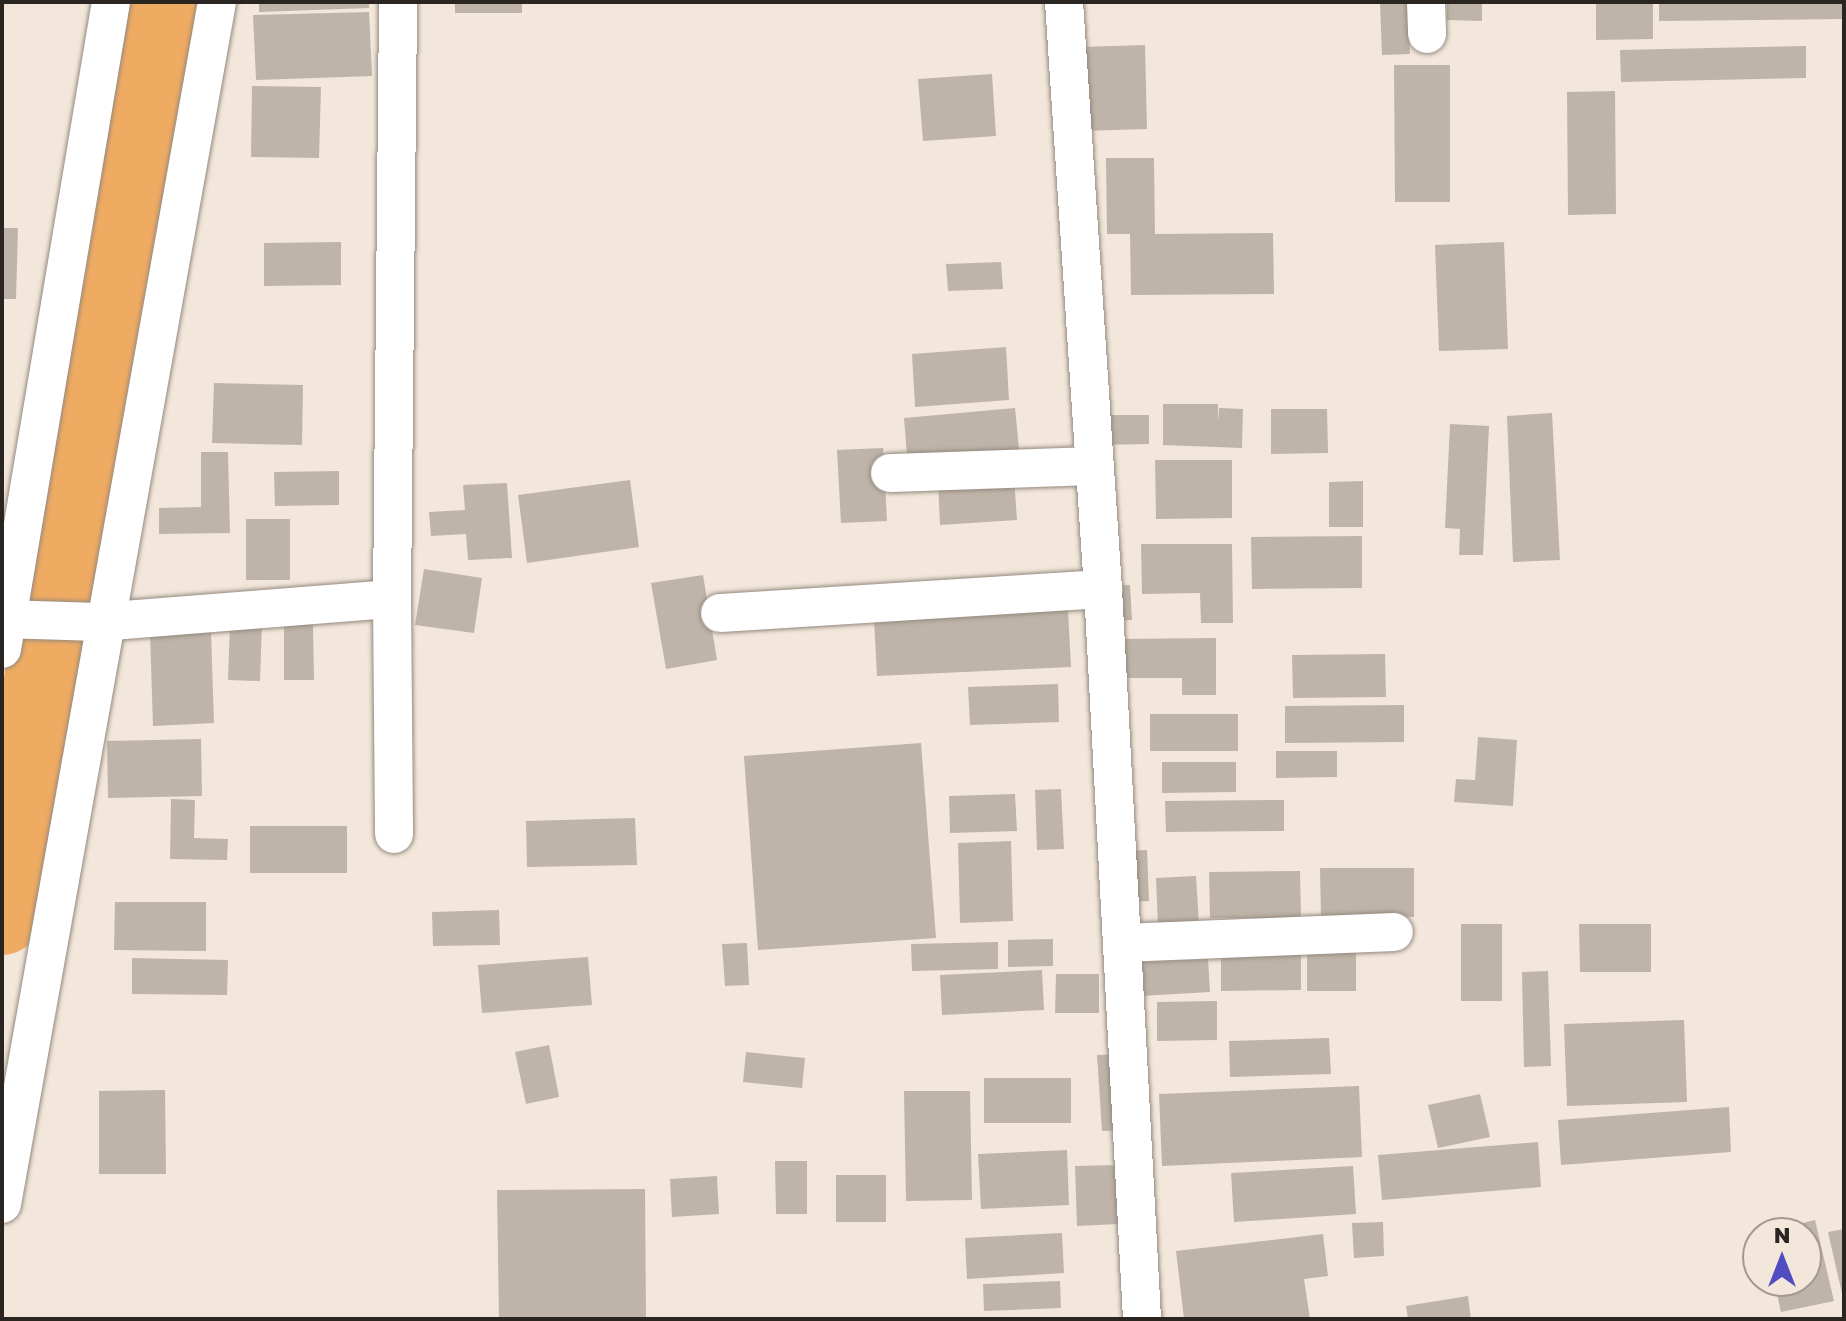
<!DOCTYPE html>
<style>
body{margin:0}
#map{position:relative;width:1846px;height:1321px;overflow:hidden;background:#f3e7dc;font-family:"Golos Text",sans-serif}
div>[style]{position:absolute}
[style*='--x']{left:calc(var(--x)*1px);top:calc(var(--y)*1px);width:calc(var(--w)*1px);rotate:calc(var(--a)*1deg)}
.river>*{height:80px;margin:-40px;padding:0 40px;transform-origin:40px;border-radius:40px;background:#f0ab63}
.building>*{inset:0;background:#bfb4a9}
.roads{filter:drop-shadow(0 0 2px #94897f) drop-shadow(0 0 2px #94897f)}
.minor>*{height:38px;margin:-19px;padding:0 19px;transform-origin:19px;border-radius:19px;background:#fff}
span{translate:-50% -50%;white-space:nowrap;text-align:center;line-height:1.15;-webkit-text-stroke:7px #f3e7dc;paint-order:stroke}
.frame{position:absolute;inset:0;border:4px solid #2a2521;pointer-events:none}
.north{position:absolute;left:1742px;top:1217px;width:80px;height:80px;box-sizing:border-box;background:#f3e7dc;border:2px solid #a39991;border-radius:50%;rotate:0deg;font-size:22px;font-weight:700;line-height:32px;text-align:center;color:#2a2521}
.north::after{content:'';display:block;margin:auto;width:28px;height:36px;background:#524cc3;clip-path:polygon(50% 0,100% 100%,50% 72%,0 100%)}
</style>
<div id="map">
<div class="river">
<div style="--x:2;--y:915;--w:928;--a:-79.82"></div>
</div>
<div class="building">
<div style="clip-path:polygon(259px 2px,369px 2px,369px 8px,259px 12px)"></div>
<div style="clip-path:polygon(455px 2px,522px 2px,522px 13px,455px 13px)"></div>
<div style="clip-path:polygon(1380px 2px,1408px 2px,1410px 54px,1382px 55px)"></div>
<div style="clip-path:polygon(1447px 2px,1482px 2px,1482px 21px,1447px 20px)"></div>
<div style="clip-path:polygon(1596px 2px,1653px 2px,1653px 39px,1596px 40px)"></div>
<div style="clip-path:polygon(1659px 2px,1844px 2px,1844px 19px,1659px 21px)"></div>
<div style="clip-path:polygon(369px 12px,372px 76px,256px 80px,253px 15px)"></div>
<div style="clip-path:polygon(1145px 45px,1147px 129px,1083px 131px,1081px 47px)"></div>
<div style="clip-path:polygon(1806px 46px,1806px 78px,1621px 82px,1620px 50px)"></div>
<div style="clip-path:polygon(1394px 65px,1450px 65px,1450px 202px,1395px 202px)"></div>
<div style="clip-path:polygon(992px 74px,996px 136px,923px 141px,918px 79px)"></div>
<div style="clip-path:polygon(252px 86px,321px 87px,319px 158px,251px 157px)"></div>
<div style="clip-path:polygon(1615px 91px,1616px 214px,1568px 215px,1567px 92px)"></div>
<div style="clip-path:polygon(1106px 158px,1154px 158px,1155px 234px,1273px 233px,1274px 294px,1131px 295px,1130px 234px,1107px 234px)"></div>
<div style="clip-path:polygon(2px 228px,18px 228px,16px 299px,2px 299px)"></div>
<div style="clip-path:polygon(341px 242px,341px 285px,264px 286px,264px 243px)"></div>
<div style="clip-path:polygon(1504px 242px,1508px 349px,1439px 351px,1435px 245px)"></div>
<div style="clip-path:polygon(1001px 262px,1003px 289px,948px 291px,946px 264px)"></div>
<div style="clip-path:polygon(1006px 347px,1009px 400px,915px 407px,912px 354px)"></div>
<div style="clip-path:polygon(214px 383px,303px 385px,302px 445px,212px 443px)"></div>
<div style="clip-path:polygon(1163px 404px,1218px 404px,1218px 422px,1219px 408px,1243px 409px,1242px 448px,1163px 445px)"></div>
<div style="clip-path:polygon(1015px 408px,1020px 459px,908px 469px,904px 418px)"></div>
<div style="clip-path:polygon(1271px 409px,1327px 409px,1328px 453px,1271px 454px)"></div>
<div style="clip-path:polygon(1552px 413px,1560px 560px,1513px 562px,1507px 416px)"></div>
<div style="clip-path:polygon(1098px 415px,1149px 415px,1149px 444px,1098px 445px)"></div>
<div style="clip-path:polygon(1450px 424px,1489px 426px,1483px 555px,1459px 555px,1460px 529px,1445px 528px)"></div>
<div style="clip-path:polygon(883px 448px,887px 521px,841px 523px,837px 450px)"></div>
<div style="clip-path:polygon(201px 452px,228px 452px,230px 533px,159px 534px,159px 508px,201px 507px)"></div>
<div style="clip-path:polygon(1155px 460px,1232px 460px,1232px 518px,1156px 519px)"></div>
<div style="clip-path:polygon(339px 471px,339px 505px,275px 506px,274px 472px)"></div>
<div style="clip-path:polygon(1014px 476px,1017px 520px,940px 525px,938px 480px)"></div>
<div style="clip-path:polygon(630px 480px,639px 547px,527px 563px,518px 495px)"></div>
<div style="clip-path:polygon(1363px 481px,1363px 527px,1329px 527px,1329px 482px)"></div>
<div style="clip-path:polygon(507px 483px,512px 558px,468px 560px,466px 534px,431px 536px,429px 512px,465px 510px,463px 485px)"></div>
<div style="clip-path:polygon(246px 519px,290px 519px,290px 580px,246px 580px)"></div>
<div style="clip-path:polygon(1362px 536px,1362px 588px,1252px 589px,1251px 537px)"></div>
<div style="clip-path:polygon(1141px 544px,1232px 544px,1233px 623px,1201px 623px,1200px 593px,1142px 594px)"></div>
<div style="clip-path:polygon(424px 569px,482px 578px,474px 633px,415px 625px)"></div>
<div style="clip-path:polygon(703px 575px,717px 660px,666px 669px,651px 583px)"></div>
<div style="clip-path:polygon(1130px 585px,1132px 620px,1108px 621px,1107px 586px)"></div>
<div style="clip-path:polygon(1068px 610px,1071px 667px,877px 676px,874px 619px)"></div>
<div style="clip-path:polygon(313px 623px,314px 680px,284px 680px,284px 624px)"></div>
<div style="clip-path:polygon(230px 625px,262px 625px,260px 681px,228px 680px)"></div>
<div style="clip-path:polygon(211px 632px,214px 723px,153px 726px,150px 633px)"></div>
<div style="clip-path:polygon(1216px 638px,1216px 695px,1182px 695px,1182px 678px,1117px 678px,1117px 639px)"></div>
<div style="clip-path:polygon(1385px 654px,1386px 697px,1293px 698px,1292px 655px)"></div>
<div style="clip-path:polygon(1058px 684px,1059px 722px,970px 725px,968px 687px)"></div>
<div style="clip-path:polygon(1404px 705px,1404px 742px,1285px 743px,1285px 706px)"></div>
<div style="clip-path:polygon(1150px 714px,1238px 714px,1238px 751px,1150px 751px)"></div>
<div style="clip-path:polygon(1478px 737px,1517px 740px,1513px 806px,1454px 802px,1456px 779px,1475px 780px)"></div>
<div style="clip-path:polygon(201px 739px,202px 796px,108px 798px,107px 741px)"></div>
<div style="clip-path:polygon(921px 743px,936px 938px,758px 950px,744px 756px)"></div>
<div style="clip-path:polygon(1276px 751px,1337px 751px,1337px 777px,1276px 778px)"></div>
<div style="clip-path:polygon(1162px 762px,1236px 762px,1236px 792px,1162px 793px)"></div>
<div style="clip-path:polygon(1061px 789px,1064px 849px,1037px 850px,1035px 790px)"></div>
<div style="clip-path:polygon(1015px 794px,1017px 831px,950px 833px,949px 796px)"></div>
<div style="clip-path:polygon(171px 799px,195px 800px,194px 838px,228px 839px,227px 860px,170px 859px)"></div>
<div style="clip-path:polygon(1284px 800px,1284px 831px,1166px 832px,1165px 801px)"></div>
<div style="clip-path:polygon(635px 818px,637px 865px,527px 867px,526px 821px)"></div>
<div style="clip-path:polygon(250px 826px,347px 826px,347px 873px,250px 873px)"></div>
<div style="clip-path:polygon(1011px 841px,1013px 921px,960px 923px,958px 843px)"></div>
<div style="clip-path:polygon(1147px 850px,1149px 901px,1127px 902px,1125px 851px)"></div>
<div style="clip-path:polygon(1320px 868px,1414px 868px,1414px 917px,1321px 918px)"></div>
<div style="clip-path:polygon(1300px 871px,1301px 918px,1210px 918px,1209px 872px)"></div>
<div style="clip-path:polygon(1196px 876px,1199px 925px,1158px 927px,1156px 878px)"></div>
<div style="clip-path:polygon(115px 902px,206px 902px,206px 951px,114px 950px)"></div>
<div style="clip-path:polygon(499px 910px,500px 945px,433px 946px,432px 912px)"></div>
<div style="clip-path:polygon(1461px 924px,1502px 924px,1502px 1001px,1461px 1001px)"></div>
<div style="clip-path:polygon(1579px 924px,1651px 924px,1651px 972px,1580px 972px)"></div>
<div style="clip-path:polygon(1053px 939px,1053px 966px,1008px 967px,1008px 940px)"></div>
<div style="clip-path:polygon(1356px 939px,1356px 991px,1307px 991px,1307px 940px)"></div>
<div style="clip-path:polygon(998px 942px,998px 969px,912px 971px,911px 944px)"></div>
<div style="clip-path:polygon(747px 943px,749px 985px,725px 986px,722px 944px)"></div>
<div style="clip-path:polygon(1301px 951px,1301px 990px,1221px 991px,1221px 952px)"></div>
<div style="clip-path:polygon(588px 957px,592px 1005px,482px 1013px,478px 965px)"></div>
<div style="clip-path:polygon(132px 958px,228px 960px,227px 995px,132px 994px)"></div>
<div style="clip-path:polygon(1208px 959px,1210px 992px,1141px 996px,1139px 962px)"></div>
<div style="clip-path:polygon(1042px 970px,1044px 1010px,942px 1015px,940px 975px)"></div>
<div style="clip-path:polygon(1548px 971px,1551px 1066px,1524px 1067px,1522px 972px)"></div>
<div style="clip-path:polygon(1056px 974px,1099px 974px,1099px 1013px,1055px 1013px)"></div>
<div style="clip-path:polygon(1217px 1001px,1217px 1040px,1157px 1041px,1157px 1002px)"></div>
<div style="clip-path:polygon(1684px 1020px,1687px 1102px,1567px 1106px,1564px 1024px)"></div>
<div style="clip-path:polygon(1329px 1038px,1331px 1074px,1230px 1077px,1229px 1041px)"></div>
<div style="clip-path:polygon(549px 1045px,559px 1097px,526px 1104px,515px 1052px)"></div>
<div style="clip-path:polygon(746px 1052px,805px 1058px,802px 1088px,743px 1082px)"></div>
<div style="clip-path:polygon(1121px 1054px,1125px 1130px,1102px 1131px,1097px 1055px)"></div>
<div style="clip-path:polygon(984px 1078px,1071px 1078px,1071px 1123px,984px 1123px)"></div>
<div style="clip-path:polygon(1359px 1086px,1362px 1157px,1162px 1166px,1159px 1094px)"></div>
<div style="clip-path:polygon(165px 1090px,166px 1174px,99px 1174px,99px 1091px)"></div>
<div style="clip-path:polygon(904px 1091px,970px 1091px,972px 1200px,906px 1201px)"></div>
<div style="clip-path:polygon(1480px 1094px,1490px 1137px,1438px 1148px,1428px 1105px)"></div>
<div style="clip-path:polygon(1729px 1107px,1731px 1152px,1561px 1165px,1558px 1120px)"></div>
<div style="clip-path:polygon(1538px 1142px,1541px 1187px,1382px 1200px,1378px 1155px)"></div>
<div style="clip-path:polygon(1067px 1150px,1069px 1205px,981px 1209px,978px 1154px)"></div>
<div style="clip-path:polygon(775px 1161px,807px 1161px,807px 1214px,776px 1214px)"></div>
<div style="clip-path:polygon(1116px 1165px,1118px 1224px,1077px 1226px,1075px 1166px)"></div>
<div style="clip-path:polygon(1353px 1166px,1356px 1214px,1234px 1222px,1231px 1173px)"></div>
<div style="clip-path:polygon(836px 1175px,886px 1175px,886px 1222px,836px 1222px)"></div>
<div style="clip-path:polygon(717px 1176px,719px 1214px,672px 1217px,670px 1179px)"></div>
<div style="clip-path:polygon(645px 1189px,646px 1319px,499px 1319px,497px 1190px)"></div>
<div style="clip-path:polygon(1815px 1220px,1834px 1301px,1781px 1312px,1774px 1281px,1806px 1281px,1806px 1233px,1764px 1232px)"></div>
<div style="clip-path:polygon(1383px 1222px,1384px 1256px,1354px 1258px,1352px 1223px)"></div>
<div style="clip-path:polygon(1844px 1229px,1844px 1298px,1843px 1298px,1828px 1232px)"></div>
<div style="clip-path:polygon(1062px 1233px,1064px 1273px,967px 1279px,965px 1238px)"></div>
<div style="clip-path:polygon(1323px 1234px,1328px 1276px,1304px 1279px,1310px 1319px,1184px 1319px,1176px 1251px)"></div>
<div style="clip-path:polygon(1060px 1281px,1061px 1308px,984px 1311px,983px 1284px)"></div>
<div style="clip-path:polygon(1468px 1296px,1471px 1319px,1408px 1319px,1406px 1306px)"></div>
</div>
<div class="roads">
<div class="minor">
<div style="--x:1064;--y:2;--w:588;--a:86.2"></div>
<div style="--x:1103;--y:589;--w:731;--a:86.94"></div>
<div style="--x:1426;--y:2;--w:32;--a:88"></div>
<div style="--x:890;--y:473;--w:205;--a:-2"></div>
<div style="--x:392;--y:599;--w:235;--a:89.5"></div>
<div style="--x:720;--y:613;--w:384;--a:-3.6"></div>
<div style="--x:2;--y:619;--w:97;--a:1.8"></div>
<div style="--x:99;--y:622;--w:294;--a:-4.5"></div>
<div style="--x:392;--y:599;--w:597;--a:-89.42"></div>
<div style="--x:2;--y:649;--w:656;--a:-80.44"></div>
<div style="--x:1122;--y:943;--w:272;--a:-2.3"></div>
<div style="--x:2;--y:1204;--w:1221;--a:-79.86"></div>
</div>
</div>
<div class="frame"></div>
<div class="north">N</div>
</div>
